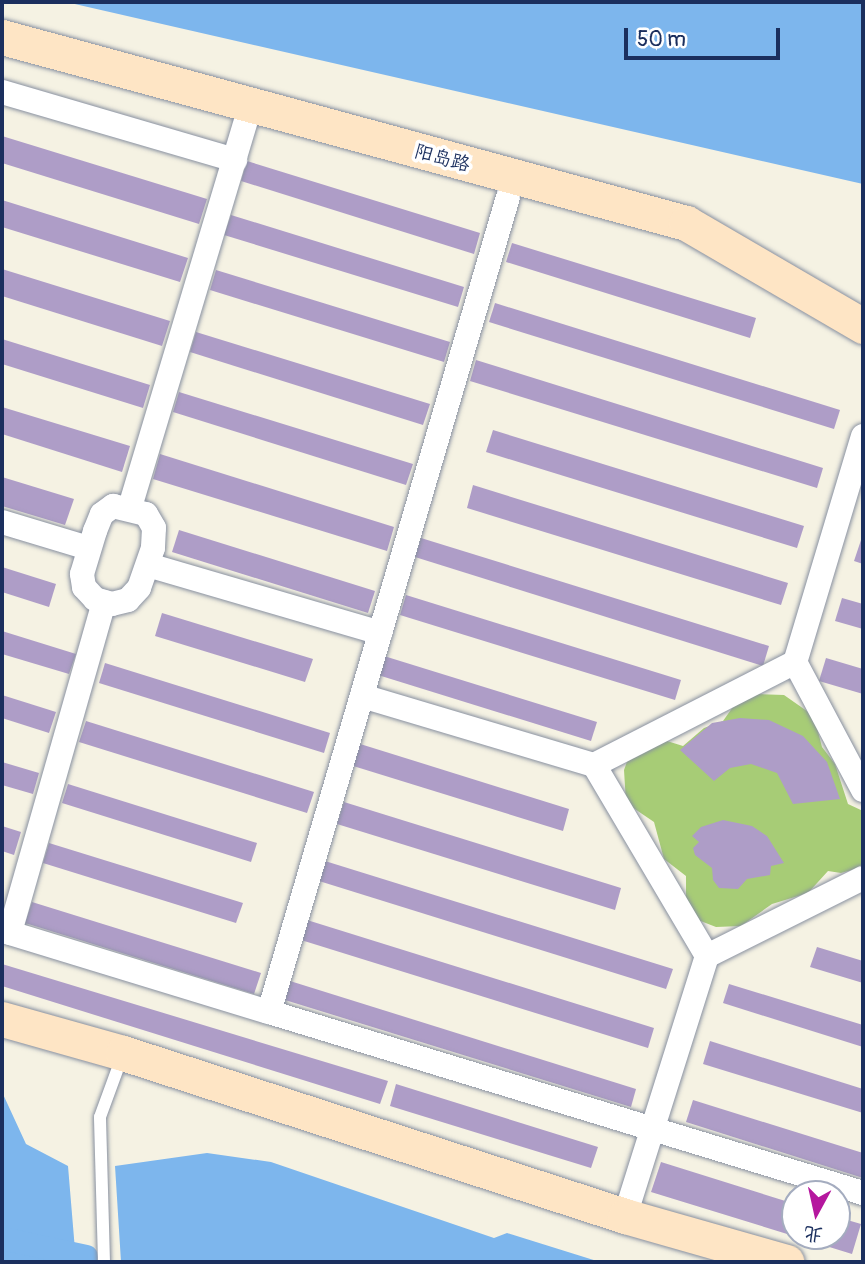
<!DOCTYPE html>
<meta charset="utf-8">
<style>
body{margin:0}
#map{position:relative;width:865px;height:1264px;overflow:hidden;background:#f5f2e3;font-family:Pangolin,"LXGW WenKai TC",sans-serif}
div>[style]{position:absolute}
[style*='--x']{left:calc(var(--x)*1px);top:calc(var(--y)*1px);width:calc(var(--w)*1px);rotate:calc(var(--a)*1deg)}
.green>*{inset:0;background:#a7cc76}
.water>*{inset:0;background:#7db6ed}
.canal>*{height:23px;margin:-11.5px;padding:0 11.5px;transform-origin:11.5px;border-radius:11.5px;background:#7db6ed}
.building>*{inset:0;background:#ae9dc7}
.roads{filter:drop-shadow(0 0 2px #8890a0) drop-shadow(0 0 2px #8890a0)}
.lane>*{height:12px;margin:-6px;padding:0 6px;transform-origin:6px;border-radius:6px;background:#fff}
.street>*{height:24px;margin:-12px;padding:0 12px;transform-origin:12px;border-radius:12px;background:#fff}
.secondary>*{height:35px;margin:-17.5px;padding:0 17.5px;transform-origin:17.5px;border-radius:17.5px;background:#fee5c5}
span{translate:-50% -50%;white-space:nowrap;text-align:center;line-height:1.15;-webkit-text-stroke:7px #fff;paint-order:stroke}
.street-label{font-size:19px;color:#1b2f5e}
.frame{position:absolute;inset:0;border:4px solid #1b2f5e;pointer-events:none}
.north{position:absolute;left:781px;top:1180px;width:70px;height:70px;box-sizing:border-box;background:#fff;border:2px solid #a4acbf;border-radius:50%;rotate:188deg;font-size:19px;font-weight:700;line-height:28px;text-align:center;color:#1b2f5e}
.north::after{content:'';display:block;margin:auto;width:24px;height:32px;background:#b5179e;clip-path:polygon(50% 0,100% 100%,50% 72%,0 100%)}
.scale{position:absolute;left:624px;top:28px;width:156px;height:32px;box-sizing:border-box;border:4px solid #1b2f5e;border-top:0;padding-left:9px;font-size:21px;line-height:24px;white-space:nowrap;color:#1b2f5e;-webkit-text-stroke:5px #fff;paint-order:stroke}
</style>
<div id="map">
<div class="green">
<div style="clip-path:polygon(758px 694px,784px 695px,814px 716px,822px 747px,835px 764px,848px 804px,863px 811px,863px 867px,841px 873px,828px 871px,808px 893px,772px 904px,741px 926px,716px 927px,698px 920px,686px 904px,686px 876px,664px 859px,654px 822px,626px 803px,624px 770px,628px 759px,667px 741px,683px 746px,704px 728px,723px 721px,735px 704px)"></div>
</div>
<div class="water">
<div style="clip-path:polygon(66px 2px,863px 2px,863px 184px)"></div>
<div style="clip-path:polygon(2px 1092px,26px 1144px,68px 1166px,76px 1262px,2px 1262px)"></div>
<div style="clip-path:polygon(207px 1153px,271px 1162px,494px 1238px,507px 1233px,600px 1262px,121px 1262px,115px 1166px)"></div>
</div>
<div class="canal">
<div style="--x:2;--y:1238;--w:86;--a:12.1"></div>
</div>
<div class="building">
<div style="clip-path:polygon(2px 136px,207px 199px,199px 224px,2px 163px)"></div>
<div style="clip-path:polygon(247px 161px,480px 233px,474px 254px,241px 181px)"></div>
<div style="clip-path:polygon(2px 200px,188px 258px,180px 282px,2px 227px)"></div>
<div style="clip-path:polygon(231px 215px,464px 287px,458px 307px,224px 235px)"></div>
<div style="clip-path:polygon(512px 243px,756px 318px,750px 338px,506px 262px)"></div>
<div style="clip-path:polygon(2px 269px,170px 321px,162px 346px,2px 296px)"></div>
<div style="clip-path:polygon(216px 270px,450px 342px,444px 362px,210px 290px)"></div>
<div style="clip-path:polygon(495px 303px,840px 410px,834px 429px,489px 322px)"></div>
<div style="clip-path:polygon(196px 332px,430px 404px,423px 425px,190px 352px)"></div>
<div style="clip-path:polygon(2px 339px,150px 385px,143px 408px,2px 364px)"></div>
<div style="clip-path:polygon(476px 360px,823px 468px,817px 488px,470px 381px)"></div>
<div style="clip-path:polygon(179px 392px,413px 464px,406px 485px,173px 412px)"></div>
<div style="clip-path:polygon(2px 407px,130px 446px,122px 472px,2px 434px)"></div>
<div style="clip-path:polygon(493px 430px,804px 526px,797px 548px,486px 452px)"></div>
<div style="clip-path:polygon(160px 454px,394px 527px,387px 551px,153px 479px)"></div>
<div style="clip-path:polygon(2px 477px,74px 499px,65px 525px,2px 506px)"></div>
<div style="clip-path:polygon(473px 485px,788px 583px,781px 605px,467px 508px)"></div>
<div style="clip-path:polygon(179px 530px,375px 591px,368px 613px,172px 552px)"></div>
<div style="clip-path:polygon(421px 538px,769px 646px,763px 666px,415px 557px)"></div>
<div style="clip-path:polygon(861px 540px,863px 541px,863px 564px,854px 561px)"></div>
<div style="clip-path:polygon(2px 567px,56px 584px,49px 607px,2px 592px)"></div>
<div style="clip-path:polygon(406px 595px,681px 680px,675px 700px,400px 615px)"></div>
<div style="clip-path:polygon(842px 598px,863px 604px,863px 629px,835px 621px)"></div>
<div style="clip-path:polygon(162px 613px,313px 659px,305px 682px,155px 636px)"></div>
<div style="clip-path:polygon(2px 631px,76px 654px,69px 674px,2px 654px)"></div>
<div style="clip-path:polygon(384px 656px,597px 722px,591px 741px,378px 675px)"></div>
<div style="clip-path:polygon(826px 658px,863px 669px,863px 694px,819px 681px)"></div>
<div style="clip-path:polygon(105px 663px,330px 733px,324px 753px,99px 683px)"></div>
<div style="clip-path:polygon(2px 695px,56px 712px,49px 733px,2px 718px)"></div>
<div style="clip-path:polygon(740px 718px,769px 720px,803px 736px,827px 762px,840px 799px,793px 804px,777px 773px,751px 764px,730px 768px,714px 781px,680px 750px,712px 723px)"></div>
<div style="clip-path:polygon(86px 721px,314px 792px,307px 813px,79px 742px)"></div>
<div style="clip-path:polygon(357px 743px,569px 809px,563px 831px,350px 765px)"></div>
<div style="clip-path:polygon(2px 762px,39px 773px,33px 794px,2px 785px)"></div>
<div style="clip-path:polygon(68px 784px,257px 843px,251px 862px,62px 803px)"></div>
<div style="clip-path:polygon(344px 802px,621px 888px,615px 910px,337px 824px)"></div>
<div style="clip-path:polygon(723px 820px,752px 826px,767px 836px,784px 863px,771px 866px,770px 875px,747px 879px,738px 889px,719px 888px,713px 880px,712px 868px,695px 855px,693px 848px,699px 842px,692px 836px,701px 827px)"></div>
<div style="clip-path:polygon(2px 826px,21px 832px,14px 855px,2px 851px)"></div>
<div style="clip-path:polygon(49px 843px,243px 903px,236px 923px,43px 863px)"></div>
<div style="clip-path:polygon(325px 861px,673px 969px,666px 989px,319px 881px)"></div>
<div style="clip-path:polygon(32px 902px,261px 973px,254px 994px,25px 923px)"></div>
<div style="clip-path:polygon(307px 920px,654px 1028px,648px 1048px,301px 940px)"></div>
<div style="clip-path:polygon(817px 947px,863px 961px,863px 983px,810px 967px)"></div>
<div style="clip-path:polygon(2px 964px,388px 1081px,380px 1104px,2px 986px)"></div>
<div style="clip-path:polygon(290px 981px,636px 1089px,631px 1107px,285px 1000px)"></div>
<div style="clip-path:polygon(729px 984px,863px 1025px,863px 1047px,723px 1003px)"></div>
<div style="clip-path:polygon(710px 1041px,863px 1089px,863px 1113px,703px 1064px)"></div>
<div style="clip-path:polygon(396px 1084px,598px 1147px,591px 1168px,390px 1106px)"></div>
<div style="clip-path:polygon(693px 1100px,863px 1153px,863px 1178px,686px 1122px)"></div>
<div style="clip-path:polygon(661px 1162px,795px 1204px,795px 1236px,837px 1236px,837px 1217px,861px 1224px,852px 1254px,651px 1192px)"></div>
</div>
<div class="roads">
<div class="lane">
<div style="--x:104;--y:1262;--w:145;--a:-91.6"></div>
<div style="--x:100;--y:1117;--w:64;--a:-69.9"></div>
</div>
<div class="street">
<div style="--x:2;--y:92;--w:243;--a:16.3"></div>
<div style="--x:508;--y:197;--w:849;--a:106.34"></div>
<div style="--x:269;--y:1012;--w:621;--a:16.95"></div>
<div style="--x:863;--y:436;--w:236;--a:106.7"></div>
<div style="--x:795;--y:662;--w:145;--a:62"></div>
<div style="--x:113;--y:506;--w:34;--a:14"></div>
<div style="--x:146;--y:514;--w:16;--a:60"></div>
<div style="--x:154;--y:528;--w:20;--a:93"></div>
<div style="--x:153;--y:548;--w:42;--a:109.3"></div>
<div style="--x:139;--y:588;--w:16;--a:133"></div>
<div style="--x:128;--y:600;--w:16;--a:166"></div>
<div style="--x:112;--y:604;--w:18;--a:-164"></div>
<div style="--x:95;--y:599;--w:16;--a:-133"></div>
<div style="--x:84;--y:587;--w:13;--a:-99"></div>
<div style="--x:82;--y:574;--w:45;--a:-73.2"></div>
<div style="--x:95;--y:531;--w:18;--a:-68"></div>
<div style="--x:102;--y:514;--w:14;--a:-36"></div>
<div style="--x:130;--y:507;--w:417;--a:-73.3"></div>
<div style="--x:2;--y:522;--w:90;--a:16.8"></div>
<div style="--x:148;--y:565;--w:242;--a:16.3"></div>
<div style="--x:104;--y:602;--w:344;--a:105.9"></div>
<div style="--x:10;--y:933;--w:271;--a:17"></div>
<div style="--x:362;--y:696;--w:242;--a:16.6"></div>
<div style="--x:707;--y:956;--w:222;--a:-120.6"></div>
<div style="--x:594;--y:765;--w:226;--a:-27.1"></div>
<div style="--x:625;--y:1216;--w:273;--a:-72.5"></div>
<div style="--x:707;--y:956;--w:174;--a:-26.6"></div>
</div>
<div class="secondary">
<div style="--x:2;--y:37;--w:709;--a:15.21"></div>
<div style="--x:686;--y:223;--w:205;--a:30.2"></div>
<div style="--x:2;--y:1019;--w:126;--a:15.7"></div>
<div style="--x:123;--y:1053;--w:528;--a:17.99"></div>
<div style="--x:625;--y:1216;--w:168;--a:15.9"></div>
</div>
</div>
<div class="street-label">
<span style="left:442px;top:159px;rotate:15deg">阳岛路</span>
</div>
<div class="frame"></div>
<div class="north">北</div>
<div class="scale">50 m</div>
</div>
